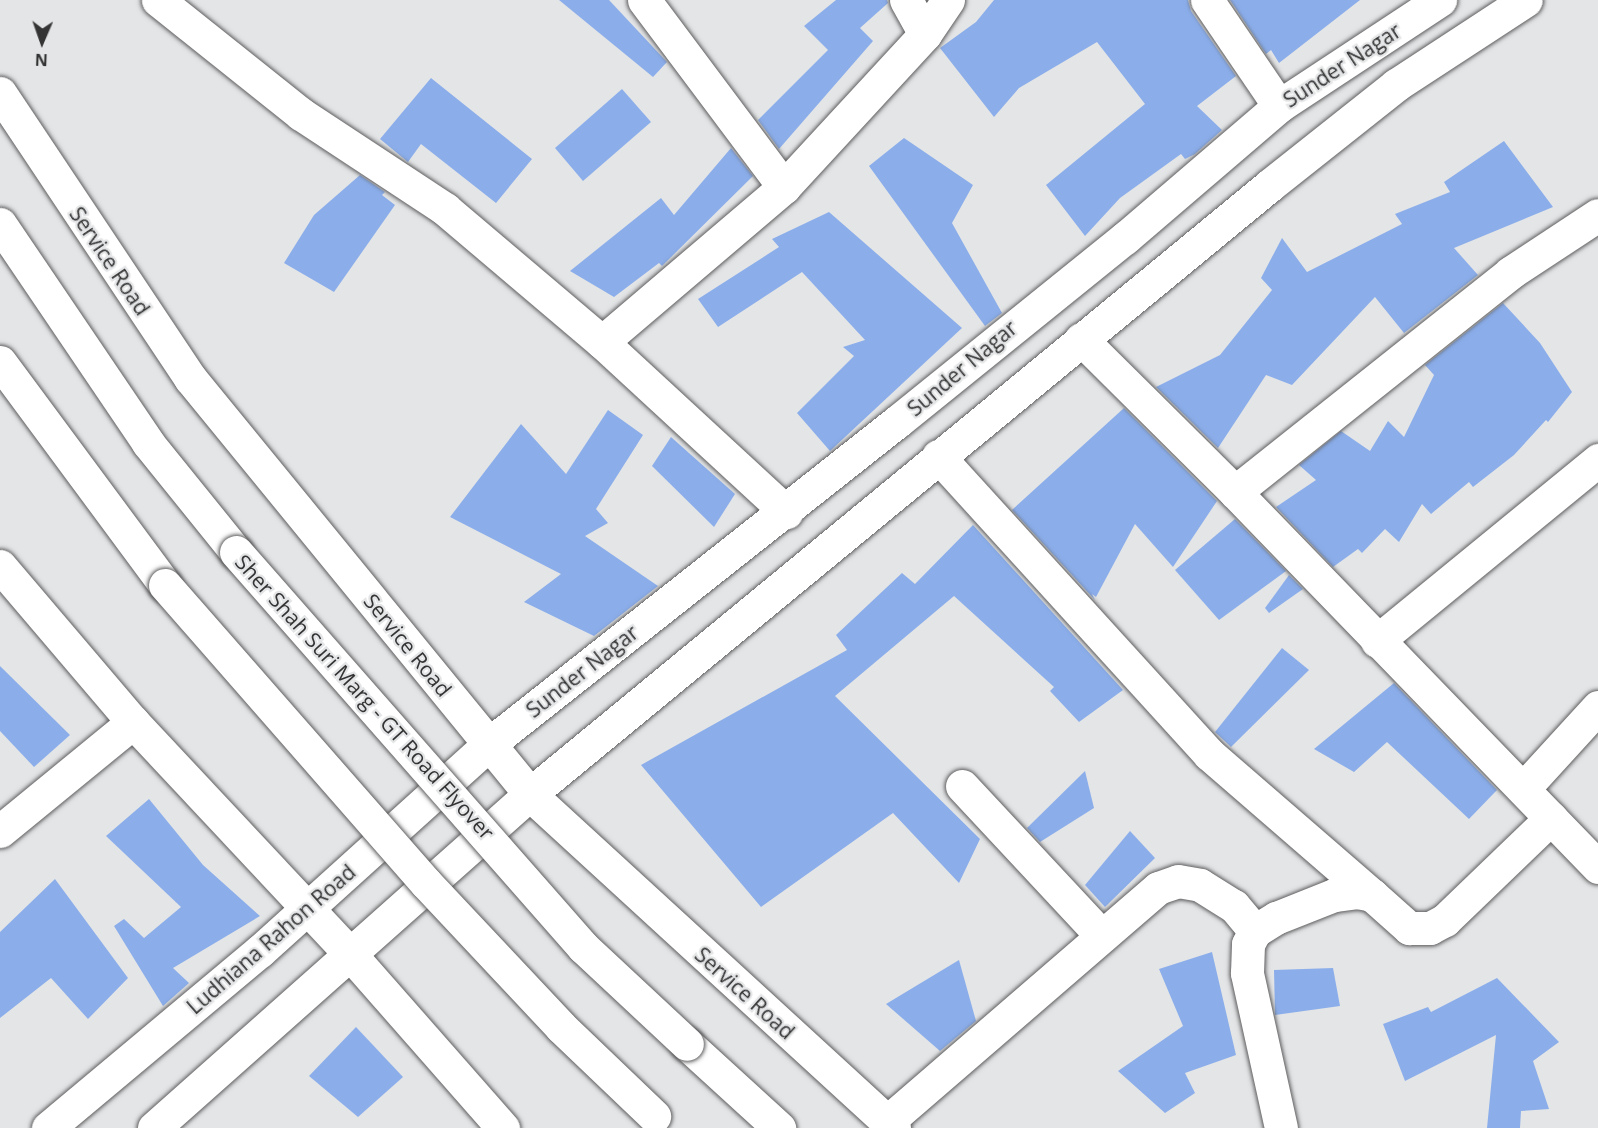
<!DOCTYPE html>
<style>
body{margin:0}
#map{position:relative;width:1598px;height:1128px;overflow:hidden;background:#e4e5e6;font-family:"Open Sans",sans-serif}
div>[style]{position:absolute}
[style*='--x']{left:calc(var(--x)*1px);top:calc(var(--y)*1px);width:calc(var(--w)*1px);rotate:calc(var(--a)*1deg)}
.building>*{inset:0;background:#8baeeb}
.roads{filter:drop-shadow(0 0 2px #5d5d5f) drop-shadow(0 0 2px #5d5d5f)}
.minor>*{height:33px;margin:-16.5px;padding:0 16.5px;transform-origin:16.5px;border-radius:16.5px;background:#fff}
.major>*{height:33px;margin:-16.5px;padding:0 16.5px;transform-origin:16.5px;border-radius:16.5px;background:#fff}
.highway>*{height:33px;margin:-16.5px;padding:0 16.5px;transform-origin:16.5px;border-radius:16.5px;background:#fff}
.bridges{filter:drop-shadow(0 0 2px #5d5d5f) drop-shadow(0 0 2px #5d5d5f)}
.highway-bridge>*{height:33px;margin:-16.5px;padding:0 16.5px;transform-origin:16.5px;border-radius:16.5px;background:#fff}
span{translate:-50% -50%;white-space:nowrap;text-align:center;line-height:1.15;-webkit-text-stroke:4.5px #e4e5e6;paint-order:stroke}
.street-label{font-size:21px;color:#343435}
.north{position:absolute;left:12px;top:12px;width:60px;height:60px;-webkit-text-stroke:4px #e4e5e6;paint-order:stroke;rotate:182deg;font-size:16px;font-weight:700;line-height:24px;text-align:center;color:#343435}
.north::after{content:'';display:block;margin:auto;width:21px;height:27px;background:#343435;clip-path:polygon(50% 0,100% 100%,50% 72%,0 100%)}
</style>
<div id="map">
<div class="building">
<div style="clip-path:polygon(559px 0,609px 0,667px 62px,653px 77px)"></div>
<div style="clip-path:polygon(836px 0,887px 0,888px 3px,860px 28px,873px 41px,779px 149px,758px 120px,828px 50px,804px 26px)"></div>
<div style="clip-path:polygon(994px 0,1188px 0,1191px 11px,1236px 76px,1197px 106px,1222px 130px,1195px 154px,1185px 159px,1181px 154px,1120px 198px,1085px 236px,1046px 185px,1145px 104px,1097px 42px,1019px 88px,994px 117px,940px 48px,976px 22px)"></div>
<div style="clip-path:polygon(1230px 0,1360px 0,1279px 63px,1271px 50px,1266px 54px)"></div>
<div style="clip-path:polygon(431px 78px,532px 159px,496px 203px,421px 144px,408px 162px,380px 139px)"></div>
<div style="clip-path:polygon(622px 89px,651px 122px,583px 181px,555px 148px)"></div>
<div style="clip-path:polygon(904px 138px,973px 185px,952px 223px,1002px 313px,985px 326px,869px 166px)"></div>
<div style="clip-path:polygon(1504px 141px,1553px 207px,1454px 248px,1478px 275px,1404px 333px,1375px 297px,1292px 385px,1266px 375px,1218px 448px,1156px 387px,1220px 355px,1272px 290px,1261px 278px,1282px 238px,1307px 272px,1402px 224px,1395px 214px,1450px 192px,1444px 182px)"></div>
<div style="clip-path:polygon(731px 148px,753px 176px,662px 266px,659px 263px,614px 297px,570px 271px,661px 198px,674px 215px)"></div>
<div style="clip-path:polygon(360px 175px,385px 192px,382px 195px,395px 205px,334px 292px,284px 263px,314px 215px)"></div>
<div style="clip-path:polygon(829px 212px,962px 328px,830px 451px,797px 413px,854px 356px,843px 347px,865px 340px,802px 272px,718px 327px,698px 299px,779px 247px,772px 239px)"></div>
<div style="clip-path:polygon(1503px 303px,1540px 343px,1572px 392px,1548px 422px,1546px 420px,1514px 455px,1473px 487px,1469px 482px,1431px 514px,1422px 504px,1399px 542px,1385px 529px,1362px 553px,1358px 549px,1333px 567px,1276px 507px,1316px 480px,1299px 465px,1341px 431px,1370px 451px,1388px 421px,1404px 437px,1434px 375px,1425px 365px)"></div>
<div style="clip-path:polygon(1124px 408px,1217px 501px,1173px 567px,1135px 524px,1096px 597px,1092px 594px,1095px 600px,1012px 510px)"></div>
<div style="clip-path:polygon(608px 410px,643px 435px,596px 509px,608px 523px,585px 536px,658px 586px,594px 636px,524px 602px,561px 574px,450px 517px,521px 424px,566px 474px)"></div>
<div style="clip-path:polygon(671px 437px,735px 494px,714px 527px,652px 466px)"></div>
<div style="clip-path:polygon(1235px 519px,1286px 571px,1219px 620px,1175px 570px)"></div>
<div style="clip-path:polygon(973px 525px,1123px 690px,1079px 722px,1050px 691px,1054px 687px,954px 596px,835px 696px,980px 839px,959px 883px,893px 813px,761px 907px,641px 765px,847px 650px,836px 635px,902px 573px,915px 584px)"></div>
<div style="clip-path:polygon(1289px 575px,1303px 589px,1269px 613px,1265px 608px)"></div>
<div style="clip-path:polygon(1282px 648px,1309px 670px,1231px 747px,1215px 732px)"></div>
<div style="clip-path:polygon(0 666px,70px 735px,34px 767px,0 731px)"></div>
<div style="clip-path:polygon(1394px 683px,1497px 790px,1469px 819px,1387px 742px,1354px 772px,1314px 749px)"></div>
<div style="clip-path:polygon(1085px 771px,1094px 808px,1040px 842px,1027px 828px)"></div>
<div style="clip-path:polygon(149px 799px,203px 865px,260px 916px,173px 968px,189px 983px,163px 1006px,114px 926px,124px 919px,144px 938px,181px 907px,106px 836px)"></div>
<div style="clip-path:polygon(1130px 831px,1155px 858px,1105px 907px,1085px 885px)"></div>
<div style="clip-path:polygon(55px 879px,128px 978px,88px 1019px,51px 978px,0 1018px,0 932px)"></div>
<div style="clip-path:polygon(1212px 952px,1236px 1055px,1185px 1073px,1195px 1093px,1165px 1113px,1118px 1071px,1183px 1026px,1159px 969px)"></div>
<div style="clip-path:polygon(959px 960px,976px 1021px,940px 1051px,886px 1004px)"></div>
<div style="clip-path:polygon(1333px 968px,1340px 1006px,1275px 1015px,1274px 970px)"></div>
<div style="clip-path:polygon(1497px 978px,1559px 1042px,1533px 1061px,1549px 1109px,1521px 1111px,1520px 1128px,1487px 1128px,1496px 1035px,1405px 1081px,1383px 1024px,1428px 1007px,1431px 1012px)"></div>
<div style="clip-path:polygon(356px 1027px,403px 1077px,358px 1117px,309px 1076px)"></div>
</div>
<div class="roads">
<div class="minor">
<div style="--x:158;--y:0;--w:183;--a:38.6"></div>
<div style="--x:301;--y:114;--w:173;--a:33.4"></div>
<div style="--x:445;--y:209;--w:206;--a:40.3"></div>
<div style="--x:602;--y:342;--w:251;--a:42.7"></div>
<div style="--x:644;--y:0;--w:234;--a:53.2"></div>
<div style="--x:906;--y:0;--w:39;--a:61"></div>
<div style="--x:1207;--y:0;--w:128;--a:55.8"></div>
<div style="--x:1081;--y:339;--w:217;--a:44.8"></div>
<div style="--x:1235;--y:492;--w:522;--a:45.93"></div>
<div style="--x:602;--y:342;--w:239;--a:-40.4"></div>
<div style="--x:784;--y:187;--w:208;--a:-47.3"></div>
<div style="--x:925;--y:34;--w:41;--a:-55.9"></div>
<div style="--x:938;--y:456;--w:403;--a:47.7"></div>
<div style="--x:1209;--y:754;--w:216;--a:40.9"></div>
<div style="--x:1235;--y:492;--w:352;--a:-38.5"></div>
<div style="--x:1510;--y:273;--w:105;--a:-33.4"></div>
<div style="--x:1377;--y:641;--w:286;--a:-39.3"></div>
<div style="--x:489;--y:744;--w:521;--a:-38.3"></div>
<div style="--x:898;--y:421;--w:292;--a:-38.9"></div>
<div style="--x:1125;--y:238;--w:203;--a:-40.6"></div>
<div style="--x:1279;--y:106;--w:193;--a:-33.4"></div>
<div style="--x:962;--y:786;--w:202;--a:47"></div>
<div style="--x:1523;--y:789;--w:111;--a:-47.6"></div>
<div style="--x:0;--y:831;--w:172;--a:-39.3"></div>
<div style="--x:350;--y:954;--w:232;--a:48.7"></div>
<div style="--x:887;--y:1122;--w:358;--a:-40.8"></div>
<div style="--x:1158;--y:888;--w:21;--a:-19"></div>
<div style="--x:1178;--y:881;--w:22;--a:10"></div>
<div style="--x:1200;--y:885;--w:40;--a:32"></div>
<div style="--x:1234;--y:906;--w:33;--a:50"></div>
<div style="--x:894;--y:1128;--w:494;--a:-137.5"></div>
<div style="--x:530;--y:794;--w:958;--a:-39.45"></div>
<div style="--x:1270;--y:185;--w:161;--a:-38.4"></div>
<div style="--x:1396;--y:85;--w:155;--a:-33.2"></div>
<div style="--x:1281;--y:1128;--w:159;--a:-102.4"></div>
<div style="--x:1247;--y:973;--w:29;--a:-88"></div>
<div style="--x:1248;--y:944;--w:15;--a:-62"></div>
<div style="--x:1255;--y:931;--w:25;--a:-32"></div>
<div style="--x:1276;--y:918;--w:62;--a:-21.6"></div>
<div style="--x:1334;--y:895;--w:23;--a:-7"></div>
<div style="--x:1357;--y:892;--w:15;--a:11"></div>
<div style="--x:1372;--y:895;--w:50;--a:41.7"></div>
<div style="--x:1409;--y:928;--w:21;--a:0"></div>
<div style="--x:1430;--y:928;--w:17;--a:-28"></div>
<div style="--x:1445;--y:920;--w:147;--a:-43.9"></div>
</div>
<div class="major">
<div style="--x:0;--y:93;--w:343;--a:56.3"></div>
<div style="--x:190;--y:378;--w:537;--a:50.74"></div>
<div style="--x:530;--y:794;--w:503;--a:138.39"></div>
<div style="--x:0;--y:566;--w:205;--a:49.6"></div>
<div style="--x:133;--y:722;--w:318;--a:46.9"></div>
<div style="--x:48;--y:1128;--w:276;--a:-39.9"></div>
<div style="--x:260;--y:951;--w:309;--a:-42.1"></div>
</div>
<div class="highway">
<div style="--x:0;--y:224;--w:264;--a:55.9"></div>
<div style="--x:148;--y:443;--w:140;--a:51.1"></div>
<div style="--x:0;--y:362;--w:277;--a:53.5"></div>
<div style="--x:687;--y:1044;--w:125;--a:42.4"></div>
</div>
</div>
<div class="bridges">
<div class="highway-bridge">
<div style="--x:236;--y:552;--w:526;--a:48.7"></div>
<div style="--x:583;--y:947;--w:142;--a:43"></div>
<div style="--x:165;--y:585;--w:396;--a:48.8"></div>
<div style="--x:426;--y:883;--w:197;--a:46.8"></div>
<div style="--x:561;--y:1027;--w:129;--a:43.7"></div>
</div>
</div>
<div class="street-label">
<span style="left:1342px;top:65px;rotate:-33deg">Sunder Nagar</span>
<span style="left:110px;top:261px;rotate:56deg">Service Road</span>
<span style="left:962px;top:368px;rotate:-40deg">Sunder Nagar</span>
<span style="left:408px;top:645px;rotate:51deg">Service Road</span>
<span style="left:582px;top:671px;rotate:-38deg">Sunder Nagar</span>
<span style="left:365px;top:697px;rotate:48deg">Sher Shah Suri Marg - GT Road Flyover</span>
<span style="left:271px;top:939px;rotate:-41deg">Ludhiana Rahon Road</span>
<span style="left:745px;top:993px;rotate:42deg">Service Road</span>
</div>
<div class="north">N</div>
</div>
